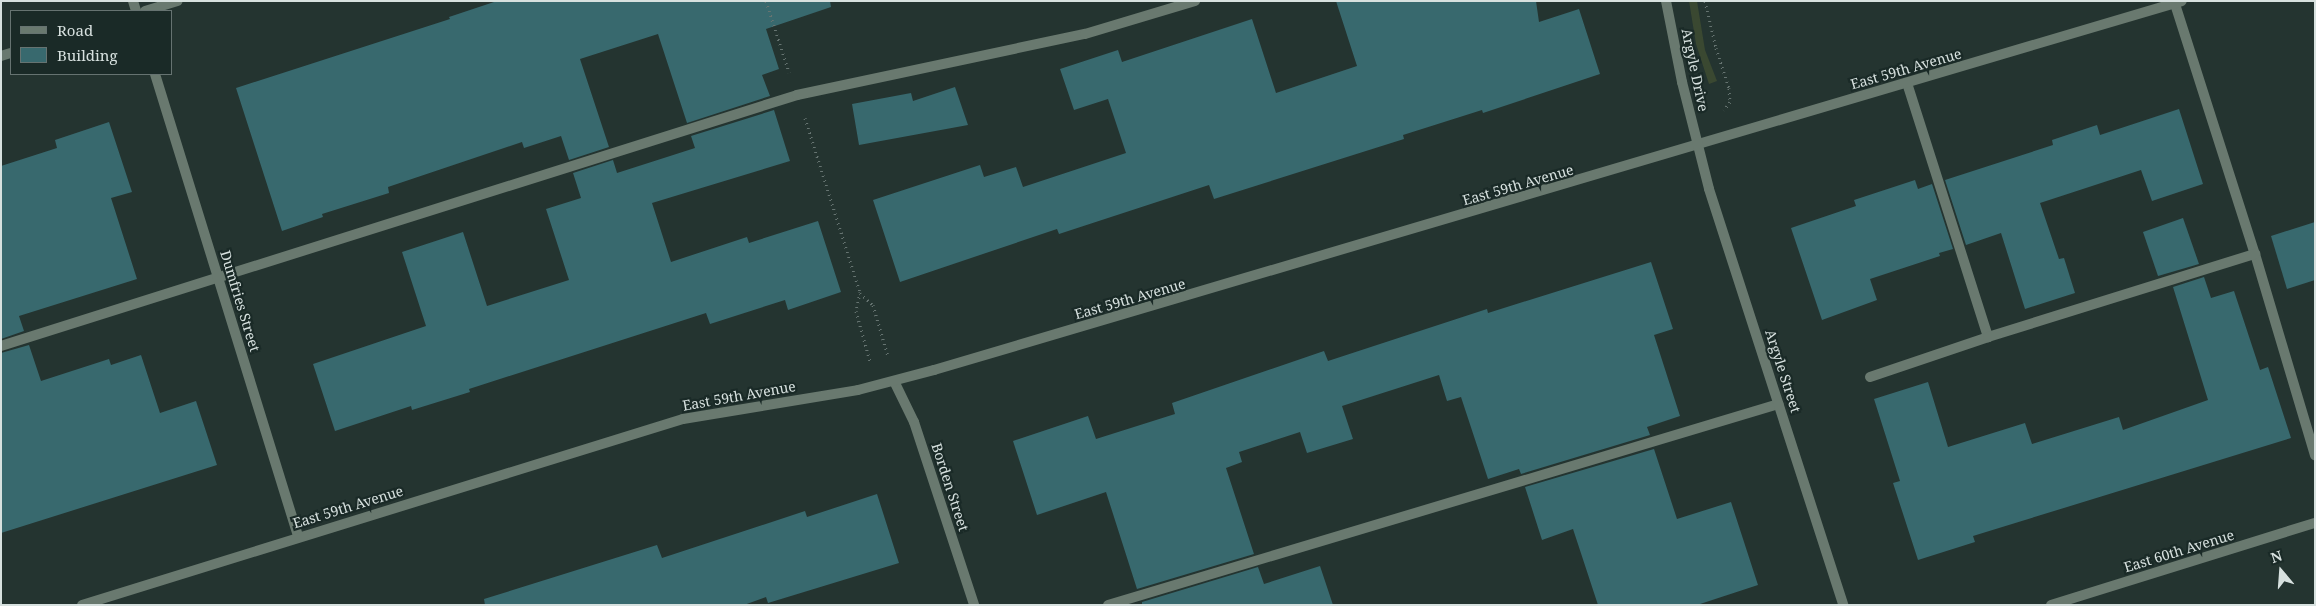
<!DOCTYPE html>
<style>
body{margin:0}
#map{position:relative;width:2316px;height:606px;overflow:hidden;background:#243430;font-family:"Noto Serif",serif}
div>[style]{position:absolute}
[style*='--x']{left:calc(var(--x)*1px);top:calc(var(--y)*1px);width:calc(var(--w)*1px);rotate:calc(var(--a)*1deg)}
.green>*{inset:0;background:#3a4831}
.building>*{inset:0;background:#38696e}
.path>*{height:3px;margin-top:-1.5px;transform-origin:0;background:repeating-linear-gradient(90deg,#667471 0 1px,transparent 0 5px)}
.service>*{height:10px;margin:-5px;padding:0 5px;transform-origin:5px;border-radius:5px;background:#69796f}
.minor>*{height:10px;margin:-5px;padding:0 5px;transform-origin:5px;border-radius:5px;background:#69796f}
.tertiary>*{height:10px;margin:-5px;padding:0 5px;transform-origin:5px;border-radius:5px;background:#69796f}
span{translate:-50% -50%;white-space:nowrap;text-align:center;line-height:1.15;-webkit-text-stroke:4.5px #1a2a27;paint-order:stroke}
.street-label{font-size:14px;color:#d7e1df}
.frame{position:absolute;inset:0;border:2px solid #d7e1df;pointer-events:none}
.legend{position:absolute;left:10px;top:10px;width:162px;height:65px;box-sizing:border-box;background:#1a2a27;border:1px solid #667371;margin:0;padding:6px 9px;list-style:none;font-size:15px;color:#d7e1df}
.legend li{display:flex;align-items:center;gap:10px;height:25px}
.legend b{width:25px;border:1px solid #667371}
.north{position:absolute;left:2256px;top:546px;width:50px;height:50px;-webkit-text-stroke:4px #1a2a27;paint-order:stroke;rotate:342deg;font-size:14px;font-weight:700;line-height:20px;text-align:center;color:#d7e1df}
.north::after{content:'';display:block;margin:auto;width:18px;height:22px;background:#d7e1df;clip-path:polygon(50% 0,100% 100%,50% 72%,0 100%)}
</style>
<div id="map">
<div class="green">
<div style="clip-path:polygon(1689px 1px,1697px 1px,1705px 50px,1717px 81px,1709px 84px,1696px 44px)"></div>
</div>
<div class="building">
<div style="clip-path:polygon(497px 1px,830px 1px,831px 7px,766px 29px,779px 69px,762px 75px,770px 96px,687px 123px,658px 34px,580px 59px,609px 147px,569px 160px,561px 136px,524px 148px,522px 142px,388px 187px,389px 193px,322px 214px,323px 217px,282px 231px,236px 88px,450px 19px,449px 17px)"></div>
<div style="clip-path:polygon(1336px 1px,1536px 1px,1539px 22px,1579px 9px,1600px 74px,1483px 113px,1482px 110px,1403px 135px,1404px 139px,1214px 199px,1209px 185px,1059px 234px,1057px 229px,900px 282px,873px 200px,980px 165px,984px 177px,1016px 167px,1023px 187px,1126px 153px,1108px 99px,1074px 110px,1060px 69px,1118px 50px,1122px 62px,1252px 19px,1276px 93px,1357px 66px)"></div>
<div style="clip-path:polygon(955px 87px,968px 125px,859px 145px,852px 104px,911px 93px,913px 101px)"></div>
<div style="clip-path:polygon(2179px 109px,2203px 184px,2152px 201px,2141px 170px,2040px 203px,2059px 259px,2064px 258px,2075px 293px,2025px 309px,2001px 233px,1966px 245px,1945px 180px,2053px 145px,2052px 140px,2097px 125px,2100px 135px)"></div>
<div style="clip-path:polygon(774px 110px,790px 161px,652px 203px,671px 262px,747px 237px,749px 243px,818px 221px,841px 292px,788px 310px,785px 300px,710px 324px,706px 313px,469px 389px,470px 392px,412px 410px,411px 406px,335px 431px,313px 364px,426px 326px,402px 252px,463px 232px,487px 306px,569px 280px,546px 209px,581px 198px,573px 173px,613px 160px,617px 173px,695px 148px,691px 136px)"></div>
<div style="clip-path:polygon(109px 122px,132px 192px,111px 198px,137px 279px,19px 316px,24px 331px,1px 339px,1px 166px,57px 148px,55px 140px)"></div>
<div style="clip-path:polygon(1915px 180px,1918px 189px,1932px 184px,1953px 249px,1939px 253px,1940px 256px,1870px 279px,1877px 300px,1822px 320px,1791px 228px,1856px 206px,1854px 200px)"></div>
<div style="clip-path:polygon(2183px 218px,2199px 264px,2158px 276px,2143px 232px)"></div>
<div style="clip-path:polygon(2315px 222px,2315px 280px,2287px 289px,2271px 236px)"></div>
<div style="clip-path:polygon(1651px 262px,1673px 329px,1654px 335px,1680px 416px,1647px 427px,1650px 435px,1521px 474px,1519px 469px,1488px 479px,1461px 397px,1447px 401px,1439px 375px,1342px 406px,1353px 439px,1307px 453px,1300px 432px,1239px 452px,1242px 462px,1226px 468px,1254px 554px,1137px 589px,1106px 492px,1037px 515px,1013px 441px,1088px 416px,1096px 439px,1175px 414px,1172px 403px,1324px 351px,1328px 361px,1487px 309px,1488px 313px)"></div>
<div style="clip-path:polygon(2204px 277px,2211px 298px,2234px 291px,2260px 370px,2268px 367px,2291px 438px,1973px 536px,1975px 542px,1918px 560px,1893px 483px,1900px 481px,1874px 399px,1928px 382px,1948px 447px,2025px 423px,2032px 444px,2119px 417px,2123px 430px,2208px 400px,2173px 287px)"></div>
<div style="clip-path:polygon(29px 345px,41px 381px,109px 359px,111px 365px,141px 355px,160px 413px,196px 401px,217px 465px,1px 533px,1px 353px)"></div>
<div style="clip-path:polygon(1654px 449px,1677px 519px,1731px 502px,1758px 585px,1697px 605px,1598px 605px,1573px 529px,1542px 540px,1525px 487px)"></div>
<div style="clip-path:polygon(877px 494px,899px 563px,768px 603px,766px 597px,744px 605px,485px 605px,484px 599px,657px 545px,662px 558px,805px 511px,807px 517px)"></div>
<div style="clip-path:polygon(1320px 566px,1333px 605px,1142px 605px,1142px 602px,1258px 567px,1264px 584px)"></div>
</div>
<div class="path">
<div style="--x:766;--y:1;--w:75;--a:72.1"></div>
<div style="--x:1705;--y:1;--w:48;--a:76.8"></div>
<div style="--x:1716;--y:48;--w:42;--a:72"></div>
<div style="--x:1729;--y:88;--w:14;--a:86"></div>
<div style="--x:1730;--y:102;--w:10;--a:127"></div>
<div style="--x:805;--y:118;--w:182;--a:72.5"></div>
<div style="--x:860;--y:292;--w:19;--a:102"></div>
<div style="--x:856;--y:311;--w:52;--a:74.4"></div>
<div style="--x:860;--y:293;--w:18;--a:43"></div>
<div style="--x:873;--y:305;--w:53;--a:73.6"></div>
</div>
<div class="service">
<div style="--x:2175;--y:4;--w:262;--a:72.3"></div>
<div style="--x:2255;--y:254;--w:210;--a:73.4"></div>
<div style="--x:1907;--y:83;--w:267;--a:72.3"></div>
<div style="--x:1;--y:346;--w:835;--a:-17.5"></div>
<div style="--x:797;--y:95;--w:294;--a:-12"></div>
<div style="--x:1085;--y:34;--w:115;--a:-16.7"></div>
<div style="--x:1870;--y:377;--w:125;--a:-18.7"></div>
<div style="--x:1988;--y:337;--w:280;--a:-17.3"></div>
<div style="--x:1108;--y:605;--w:700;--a:-16.68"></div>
</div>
<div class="minor">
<div style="--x:133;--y:1;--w:10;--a:73"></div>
<div style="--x:145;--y:11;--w:34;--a:-17"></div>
<div style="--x:1;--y:56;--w:10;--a:-17"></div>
<div style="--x:155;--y:74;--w:485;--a:72.8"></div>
<div style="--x:894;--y:381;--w:46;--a:64"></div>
<div style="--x:914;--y:422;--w:193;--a:71.8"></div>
<div style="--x:82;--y:605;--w:629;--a:-17.2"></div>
<div style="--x:683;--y:419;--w:177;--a:-9.4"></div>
<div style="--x:858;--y:390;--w:79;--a:-14.7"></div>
<div style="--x:934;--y:370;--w:1301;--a:-16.47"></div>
<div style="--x:2051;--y:605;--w:276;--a:-17.3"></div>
</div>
<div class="tertiary">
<div style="--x:1666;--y:1;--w:83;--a:78.8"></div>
<div style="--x:1682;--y:82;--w:110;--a:75.8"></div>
<div style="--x:1709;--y:189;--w:437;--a:72.1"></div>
</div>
<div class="street-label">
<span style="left:1906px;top:69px;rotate:-16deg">East 59th Avenue</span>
<span style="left:1695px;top:70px;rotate:78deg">Argyle Drive</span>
<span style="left:1518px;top:185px;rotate:-16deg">East 59th Avenue</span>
<span style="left:1130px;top:299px;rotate:-16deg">East 59th Avenue</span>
<span style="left:240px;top:301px;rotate:73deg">Dumfries Street</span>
<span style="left:1783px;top:371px;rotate:72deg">Argyle Street</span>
<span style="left:739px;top:396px;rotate:-10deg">East 59th Avenue</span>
<span style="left:950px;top:487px;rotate:72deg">Borden Street</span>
<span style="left:348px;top:507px;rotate:-17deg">East 59th Avenue</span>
<span style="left:2179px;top:551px;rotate:-17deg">East 60th Avenue</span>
</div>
<div class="frame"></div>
<ul class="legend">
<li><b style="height:6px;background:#69796f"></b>Road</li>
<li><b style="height:14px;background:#38696e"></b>Building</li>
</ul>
<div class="north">N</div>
</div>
